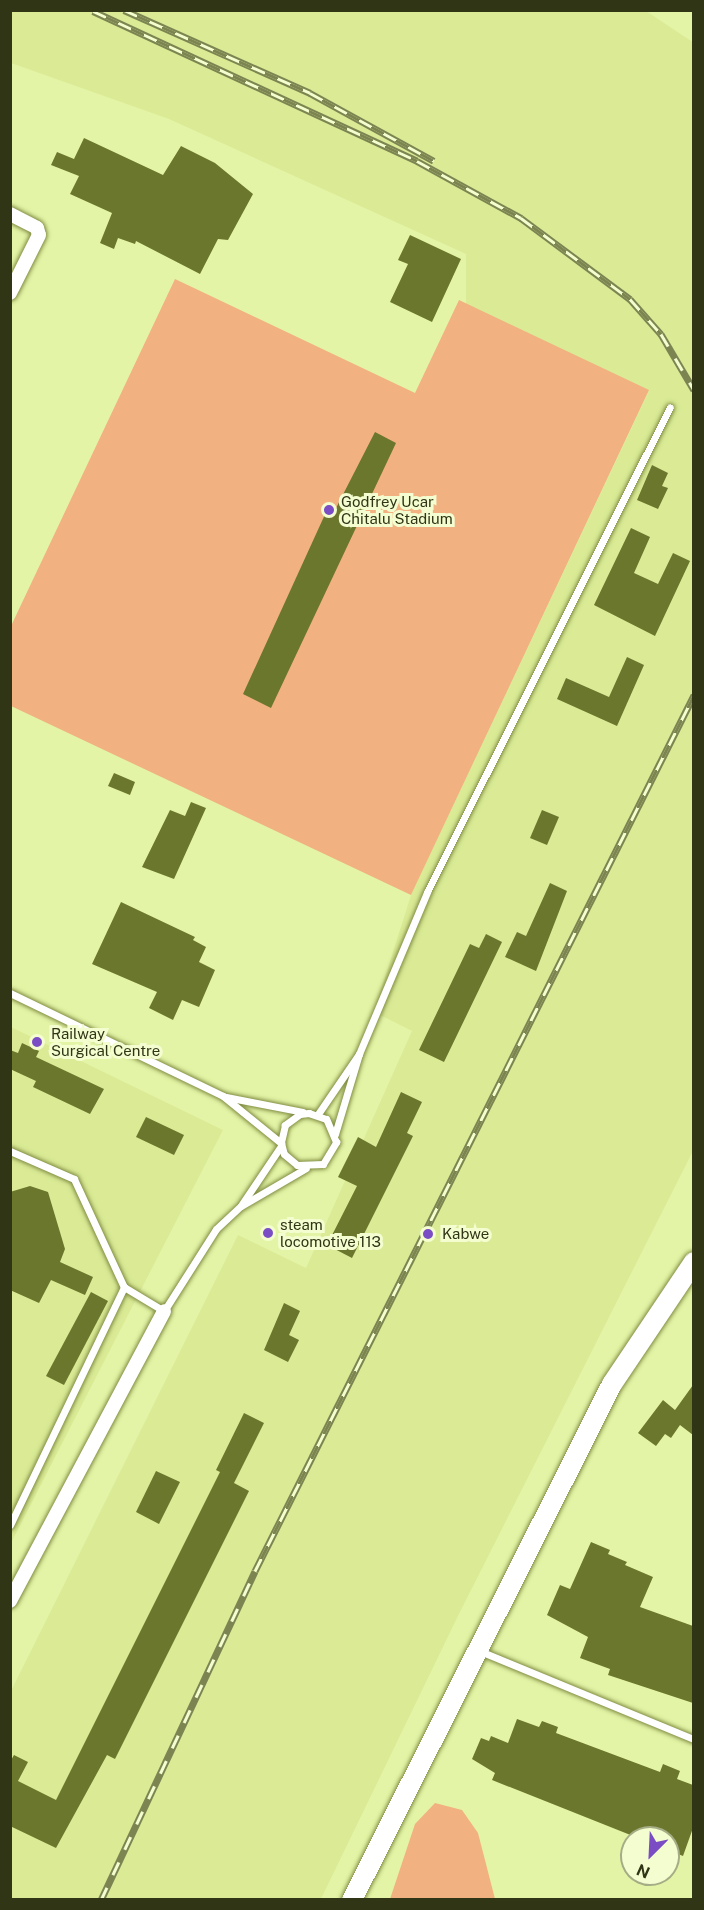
<!DOCTYPE html>
<style>
body{margin:0}
#map{position:relative;width:704px;height:1910px;overflow:hidden;background:#e4f4a6;font-family:"Public Sans",sans-serif}
div>[style]{position:absolute}
[style*='--x']{left:calc(var(--x)*1px);top:calc(var(--y)*1px);width:calc(var(--w)*1px);rotate:calc(var(--a)*1deg)}
.built>*{inset:0;background:#daea95}
.green>*{inset:0;background:#f1b180}
.building>*{inset:0;background:#6b772d}
.roads{filter:drop-shadow(0 0 2px #7f8c42) drop-shadow(0 0 2px #7f8c42)}
.lane>*{height:7px;margin:-3.5px;padding:0 3.5px;transform-origin:3.5px;border-radius:3.5px;background:#fff}
.street>*{height:14px;margin:-7px;padding:0 7px;transform-origin:7px;border-radius:7px;background:#fff}
.secondary>*{height:20px;margin:-10px;padding:0 10px;transform-origin:10px;border-radius:10px;background:#fff}
.rail>*{height:7px;margin-top:-3.5px;transform-origin:0;background:repeating-linear-gradient(90deg,#f3fdd0 0 14px,#7c8552 0 28px);box-sizing:border-box;border-block:2px solid #7c8552}
.dots>*{width:16px;height:16px;translate:-50% -50%;box-sizing:border-box;border:3px solid #f3fdd0;border-radius:50%}
span{translate:-50% -50%;white-space:nowrap;text-align:center;line-height:1.15;-webkit-text-stroke:6px #f3fdd0;paint-order:stroke}
.poi-label{font-size:15px;color:#303516}
.left{translate:0 -50%;text-align:left}
.frame{position:absolute;inset:0;border:12px solid #303516;pointer-events:none}
.north{position:absolute;left:620px;top:1826px;width:60px;height:60px;box-sizing:border-box;background:#f3fdd0;border:2px solid #a5ad86;border-radius:50%;rotate:204deg;font-size:16px;font-weight:700;line-height:24px;text-align:center;color:#303516}
.north::after{content:'';display:block;margin:auto;width:21px;height:27px;background:#7b4dc5;clip-path:polygon(50% 0,100% 100%,50% 72%,0 100%)}
</style>
<div id="map">
<div class="built">
<div style="clip-path:polygon(11px 11px,646px 11px,694px 43px,693px 1151px,458px 1616px,321px 1899px,11px 1899px,10px 1693px,238px 1235px,306px 1268px,412px 1031px,374px 1012px,411px 895px,649px 391px,466px 304px,466px 254px,169px 119px,11px 63px)"></div>
<div style="clip-path:polygon(11px 1027px,223px 1130px,11px 1543px)"></div>
</div>
<div class="green">
<div style="clip-path:polygon(175px 279px,415px 393px,459px 300px,649px 390px,411px 895px,11px 706px,11px 626px)"></div>
<div style="clip-path:polygon(435px 1803px,462px 1810px,478px 1833px,495px 1899px,390px 1899px,415px 1824px)"></div>
</div>
<div class="building">
<div style="clip-path:polygon(84px 138px,163px 175px,181px 146px,215px 163px,253px 194px,228px 240px,218px 239px,200px 274px,136px 241px,135px 244px,118px 238px,114px 249px,100px 243px,112px 213px,70px 194px,79px 176px,51px 165px,57px 152px,74px 159px)"></div>
<div style="clip-path:polygon(410px 235px,461px 259px,432px 322px,390px 302px,408px 264px,398px 260px)"></div>
<div style="clip-path:polygon(375px 432px,396px 443px,271px 708px,243px 694px,327px 510px,333px 514px)"></div>
<div style="clip-path:polygon(652px 465px,668px 473px,662px 486px,668px 488px,658px 509px,637px 500px)"></div>
<div style="clip-path:polygon(631px 528px,650px 537px,634px 573px,658px 584px,673px 553px,690px 561px,655px 636px,594px 605px)"></div>
<div style="clip-path:polygon(627px 657px,644px 665px,617px 726px,557px 699px,566px 678px,609px 697px)"></div>
<div style="clip-path:polygon(114px 773px,135px 782px,130px 795px,108px 786px)"></div>
<div style="clip-path:polygon(191px 802px,206px 808px,174px 879px,142px 867px,170px 810px,185px 816px)"></div>
<div style="clip-path:polygon(542px 810px,559px 817px,547px 845px,530px 838px)"></div>
<div style="clip-path:polygon(550px 883px,567px 891px,536px 971px,505px 957px,517px 932px,526px 936px)"></div>
<div style="clip-path:polygon(121px 902px,195px 937px,193px 940px,206px 947px,199px 962px,215px 970px,199px 1007px,182px 1000px,173px 1020px,149px 1008px,157px 992px,92px 964px)"></div>
<div style="clip-path:polygon(486px 934px,502px 942px,444px 1062px,419px 1050px,470px 944px,479px 948px)"></div>
<div style="clip-path:polygon(22px 1043px,39px 1051px,36px 1057px,104px 1089px,90px 1114px,33px 1087px,36px 1081px,10px 1069px,10px 1050px,18px 1053px)"></div>
<div style="clip-path:polygon(401px 1092px,422px 1102px,407px 1133px,413px 1136px,352px 1258px,327px 1245px,357px 1186px,338px 1177px,358px 1137px,376px 1147px)"></div>
<div style="clip-path:polygon(146px 1117px,184px 1135px,174px 1155px,136px 1137px)"></div>
<div style="clip-path:polygon(30px 1186px,48px 1192px,65px 1249px,60px 1262px,93px 1277px,85px 1295px,51px 1280px,39px 1303px,10px 1290px,10px 1192px)"></div>
<div style="clip-path:polygon(91px 1292px,108px 1301px,64px 1385px,46px 1376px)"></div>
<div style="clip-path:polygon(284px 1303px,300px 1311px,289px 1335px,299px 1340px,288px 1362px,264px 1350px)"></div>
<div style="clip-path:polygon(693px 1385px,693px 1435px,680px 1425px,671px 1438px,665px 1434px,656px 1446px,638px 1433px,663px 1400px,675px 1410px)"></div>
<div style="clip-path:polygon(244px 1413px,264px 1423px,234px 1483px,249px 1491px,115px 1759px,107px 1755px,56px 1848px,10px 1826px,10px 1762px,14px 1755px,28px 1762px,18px 1781px,56px 1800px,220px 1472px,216px 1470px)"></div>
<div style="clip-path:polygon(156px 1471px,180px 1482px,159px 1524px,136px 1512px)"></div>
<div style="clip-path:polygon(591px 1542px,610px 1550px,608px 1554px,627px 1562px,625px 1565px,653px 1577px,640px 1607px,693px 1626px,693px 1703px,608px 1675px,610px 1669px,580px 1658px,588px 1637px,547px 1615px,560px 1585px,570px 1589px)"></div>
<div style="clip-path:polygon(517px 1719px,539px 1727px,542px 1721px,558px 1727px,556px 1733px,660px 1772px,663px 1764px,680px 1771px,677px 1779px,693px 1785px,693px 1828px,683px 1856px,668px 1850px,668px 1838px,638px 1838px,492px 1780px,495px 1773px,472px 1759px,481px 1738px,489px 1741px,491px 1736px,508px 1743px)"></div>
</div>
<div class="roads">
<div class="lane">
<div style="--x:10;--y:993;--w:237;--a:25.8"></div>
<div style="--x:223;--y:1096;--w:75;--a:39"></div>
<div style="--x:281;--y:1143;--w:11;--a:75"></div>
<div style="--x:284;--y:1154;--w:17;--a:40"></div>
<div style="--x:297;--y:1165;--w:26;--a:-2"></div>
<div style="--x:323;--y:1164;--w:26;--a:-59"></div>
<div style="--x:336;--y:1142;--w:25;--a:-113"></div>
<div style="--x:326;--y:1119;--w:18;--a:-161"></div>
<div style="--x:309;--y:1113;--w:9;--a:174"></div>
<div style="--x:300;--y:1114;--w:19;--a:144"></div>
<div style="--x:285;--y:1125;--w:18;--a:103"></div>
<div style="--x:359;--y:1054;--w:176;--a:-67.2"></div>
<div style="--x:427;--y:892;--w:542;--a:-63.39"></div>
<div style="--x:226;--y:1097;--w:78;--a:11"></div>
<div style="--x:318;--y:1114;--w:73;--a:-55.7"></div>
<div style="--x:359;--y:1054;--w:84;--a:106.7"></div>
<div style="--x:10;--y:1151;--w:70;--a:23.6"></div>
<div style="--x:74;--y:1179;--w:119;--a:65.2"></div>
<div style="--x:124;--y:1287;--w:47;--a:31"></div>
<div style="--x:164;--y:1311;--w:97;--a:-57.6"></div>
<div style="--x:216;--y:1229;--w:34;--a:-43"></div>
<div style="--x:241;--y:1206;--w:75;--a:-30.3"></div>
<div style="--x:242;--y:1204;--w:70;--a:-56.1"></div>
<div style="--x:10;--y:1525;--w:264;--a:-64.4"></div>
<div style="--x:480;--y:1651;--w:231;--a:22.4"></div>
</div>
<div class="street">
<div style="--x:10;--y:214;--w:30;--a:27"></div>
<div style="--x:37;--y:228;--w:7;--a:74"></div>
<div style="--x:39;--y:235;--w:65;--a:116.6"></div>
<div style="--x:10;--y:1601;--w:328;--a:-62"></div>
</div>
<div class="secondary">
<div style="--x:352;--y:1900;--w:578;--a:-63.26"></div>
<div style="--x:612;--y:1384;--w:147;--a:-56.1"></div>
</div>
</div>
<div class="rail">
<div style="--x:124;--y:10;--w:204;--a:24"></div>
<div style="--x:310;--y:93;--w:141;--a:28.7"></div>
<div style="--x:93;--y:11;--w:357;--a:24.8"></div>
<div style="--x:417;--y:161;--w:119;--a:28.7"></div>
<div style="--x:521;--y:218;--w:136;--a:36.6"></div>
<div style="--x:630;--y:299;--w:47;--a:48.5"></div>
<div style="--x:661;--y:334;--w:65;--a:59.5"></div>
<div style="--x:101;--y:1900;--w:363;--a:-64.9"></div>
<div style="--x:255;--y:1571;--w:980;--a:-63.38"></div>
</div>
<div class="dots">
<div style="left:329px;top:510px;background:#7b4dc5"></div>
<div style="left:37px;top:1042px;background:#7b4dc5"></div>
<div style="left:268px;top:1233px;background:#7b4dc5"></div>
<div style="left:428px;top:1234px;background:#7b4dc5"></div>
</div>
<div class="poi-label">
<span class="left" style="left:341px;top:510px">Godfrey Ucar<br>Chitalu Stadium</span>
<span class="left" style="left:51px;top:1042px">Railway<br>Surgical Centre</span>
<span class="left" style="left:280px;top:1233px">steam<br>locomotive 113</span>
<span class="left" style="left:442px;top:1234px">Kabwe</span>
</div>
<div class="frame"></div>
<div class="north">N</div>
</div>
